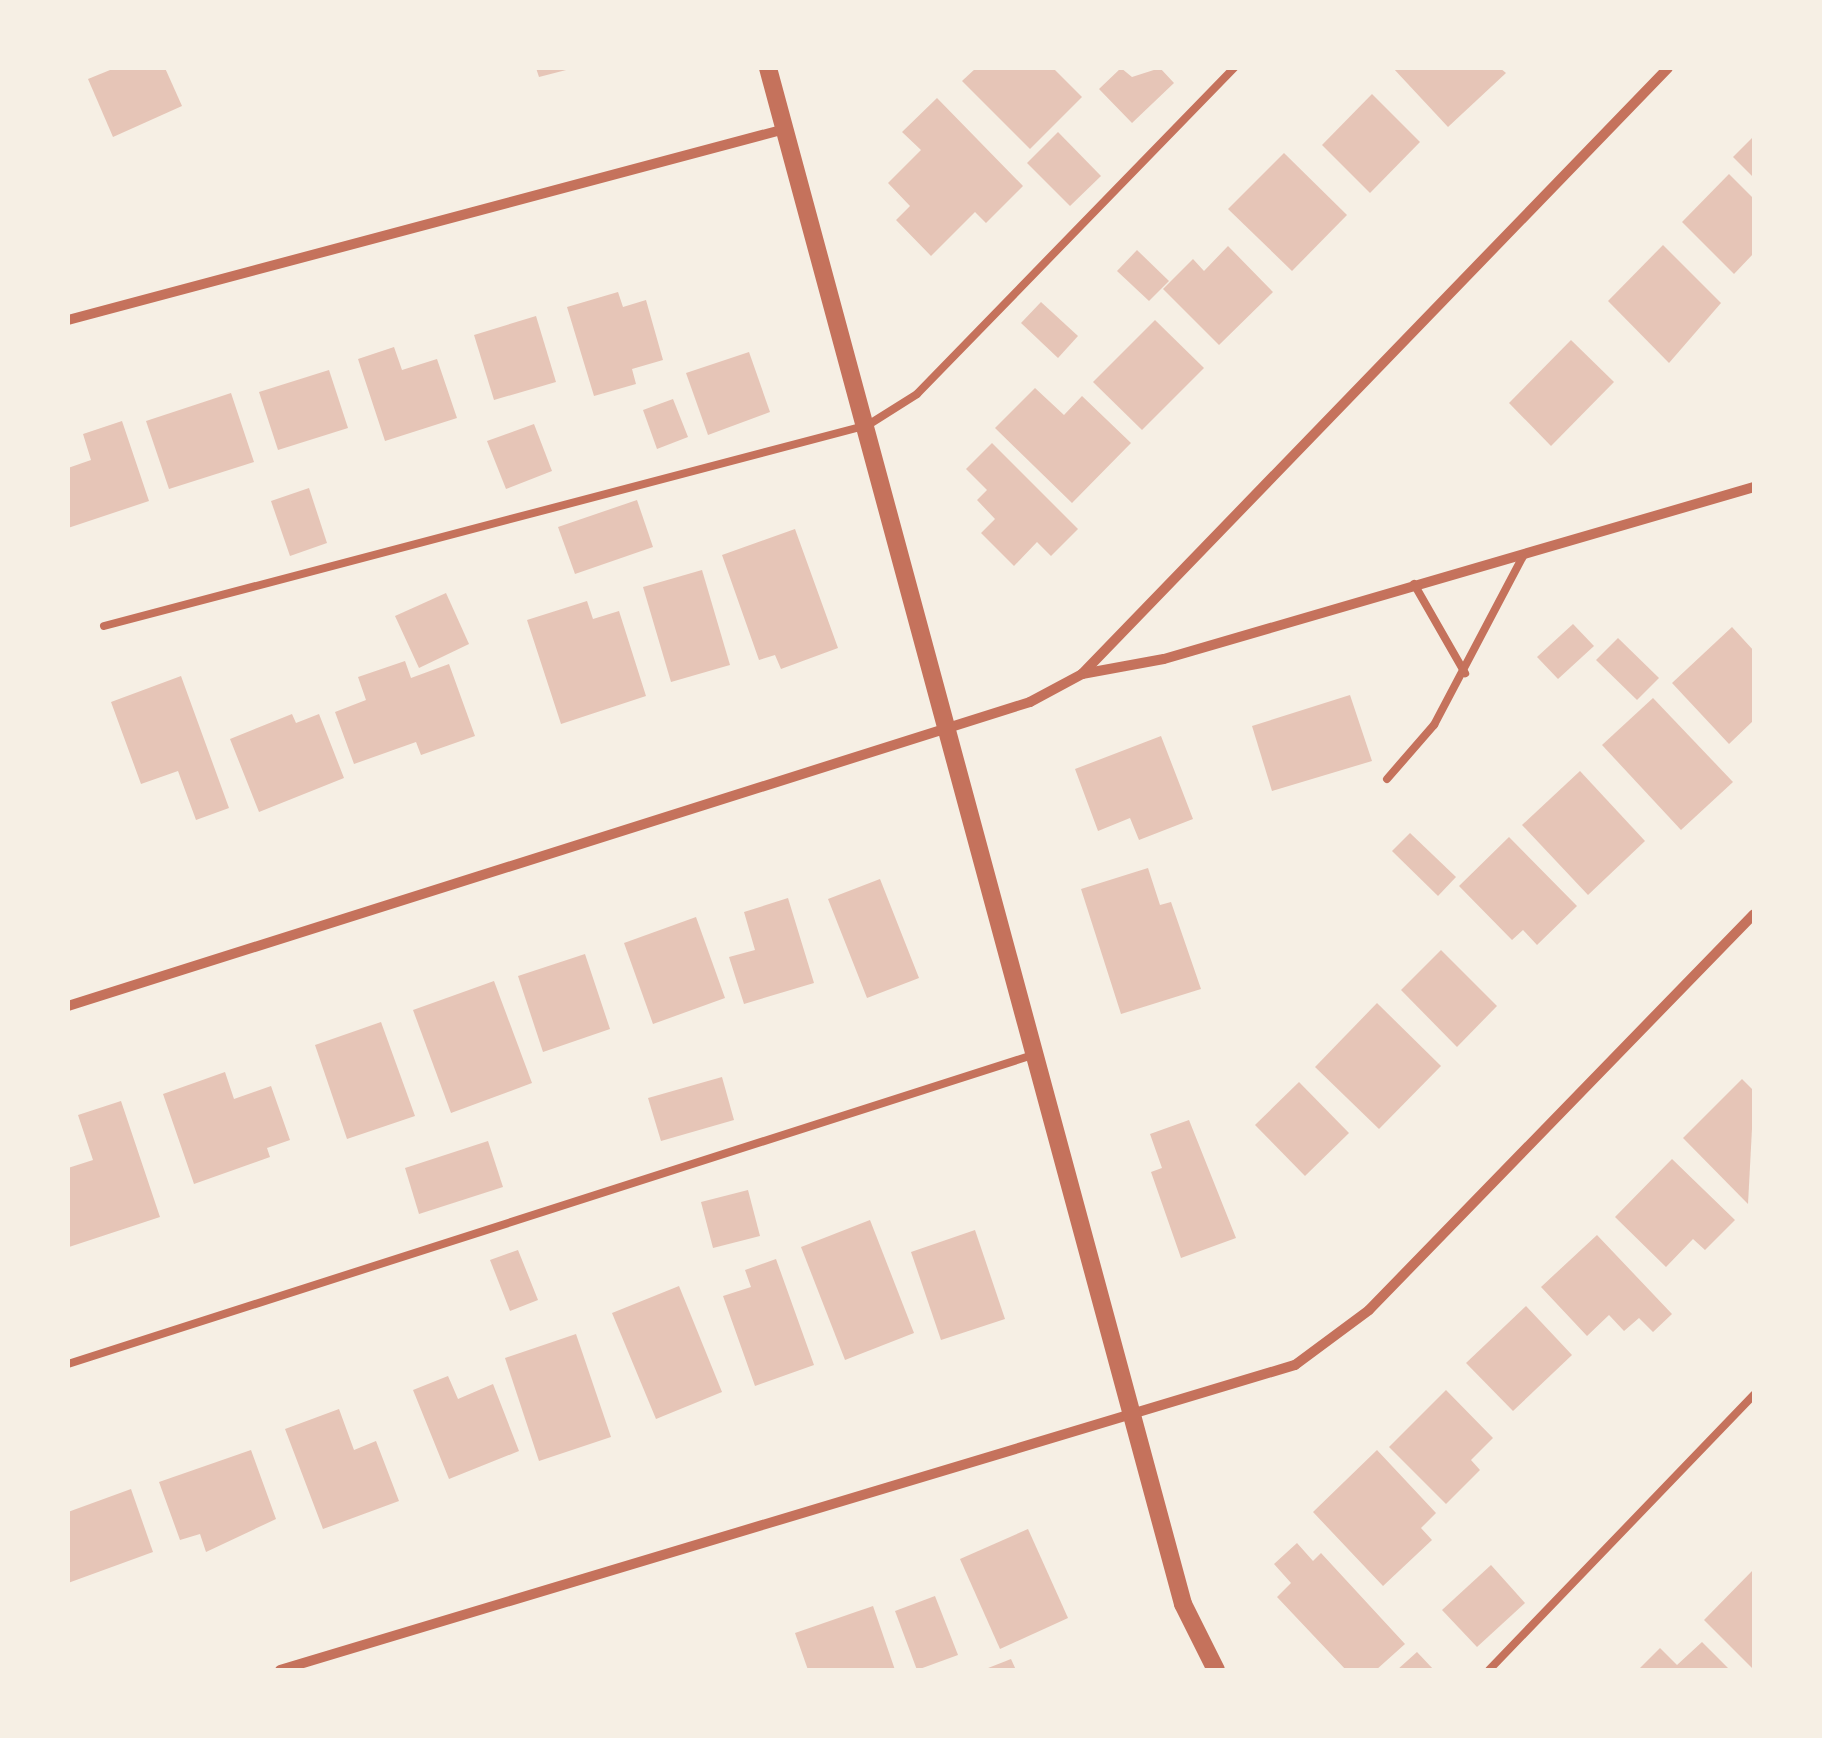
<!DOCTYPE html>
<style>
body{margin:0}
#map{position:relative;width:1822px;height:1738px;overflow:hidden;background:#f6efe4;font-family:"Roboto Condensed",sans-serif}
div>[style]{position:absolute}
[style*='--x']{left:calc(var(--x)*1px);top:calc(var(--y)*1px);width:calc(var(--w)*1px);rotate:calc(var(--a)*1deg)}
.building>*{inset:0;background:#e6c5b7}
.service>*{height:8px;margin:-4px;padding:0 4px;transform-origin:4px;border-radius:4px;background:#c5725c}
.minor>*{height:10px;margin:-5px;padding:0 5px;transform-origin:5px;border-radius:5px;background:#c5725c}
.tertiary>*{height:18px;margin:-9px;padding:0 9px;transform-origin:9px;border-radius:9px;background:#c5725c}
span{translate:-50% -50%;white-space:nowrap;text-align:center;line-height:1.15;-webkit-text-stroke:8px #f6efe4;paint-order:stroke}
.frame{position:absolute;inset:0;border:70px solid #f6efe4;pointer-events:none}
</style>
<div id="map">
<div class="building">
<div style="clip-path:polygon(115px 68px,165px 68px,182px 106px,113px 137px,88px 79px)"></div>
<div style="clip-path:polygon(536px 68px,570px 68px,570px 69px,539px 77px)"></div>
<div style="clip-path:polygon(976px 68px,1053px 68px,1082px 97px,1030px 149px,962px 81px)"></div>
<div style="clip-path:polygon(1121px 68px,1132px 77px,1160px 68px,1174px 83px,1132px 123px,1099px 89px)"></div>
<div style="clip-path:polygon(1393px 68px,1500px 68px,1506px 73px,1448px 127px)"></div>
<div style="clip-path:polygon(1372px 94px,1420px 142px,1370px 193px,1322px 145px)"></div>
<div style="clip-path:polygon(937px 98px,1023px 186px,986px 223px,975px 212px,931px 256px,896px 220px,910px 206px,888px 183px,921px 150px,902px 132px)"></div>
<div style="clip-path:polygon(1058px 132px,1101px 176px,1070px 206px,1027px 163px)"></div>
<div style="clip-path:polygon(1754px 136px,1754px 178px,1733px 157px)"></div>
<div style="clip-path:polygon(1284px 153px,1347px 215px,1292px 271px,1228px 209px)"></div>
<div style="clip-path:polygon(1729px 174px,1754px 199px,1754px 253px,1734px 274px,1682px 222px)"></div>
<div style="clip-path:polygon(1663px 245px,1721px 303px,1669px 363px,1608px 301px)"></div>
<div style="clip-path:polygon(1228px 246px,1273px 292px,1219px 345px,1163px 289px,1193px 259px,1204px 271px)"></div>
<div style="clip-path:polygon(1137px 250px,1169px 281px,1149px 301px,1117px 271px)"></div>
<div style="clip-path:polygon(618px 292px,623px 307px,646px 300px,663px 360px,632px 369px,636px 384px,594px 396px,567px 307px)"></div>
<div style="clip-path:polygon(1041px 302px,1078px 336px,1058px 358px,1021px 323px)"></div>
<div style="clip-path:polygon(536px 316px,556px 382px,494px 400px,474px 335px)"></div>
<div style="clip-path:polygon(1155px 320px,1204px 368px,1142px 430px,1093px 382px)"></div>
<div style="clip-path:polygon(1571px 340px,1614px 382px,1551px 446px,1509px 403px)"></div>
<div style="clip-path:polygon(394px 347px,402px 370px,437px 359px,457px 418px,385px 441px,358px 359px)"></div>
<div style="clip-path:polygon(749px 352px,770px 412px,708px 435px,686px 373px)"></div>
<div style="clip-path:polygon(329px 370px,348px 428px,278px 450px,259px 392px)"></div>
<div style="clip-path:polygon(1035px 388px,1064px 415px,1082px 396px,1131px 443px,1072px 503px,995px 428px)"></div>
<div style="clip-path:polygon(231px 393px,254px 462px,169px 489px,146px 421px)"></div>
<div style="clip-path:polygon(673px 399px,688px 437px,657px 449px,643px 410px)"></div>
<div style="clip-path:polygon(122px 421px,149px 501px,68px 528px,68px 468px,91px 460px,83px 434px)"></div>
<div style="clip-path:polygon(534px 424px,552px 471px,506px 489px,487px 441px)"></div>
<div style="clip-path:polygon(992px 443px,1078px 529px,1051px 556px,1037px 542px,1014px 566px,981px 533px,995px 519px,977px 500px,987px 490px,966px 469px)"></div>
<div style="clip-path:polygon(309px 488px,327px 543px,290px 556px,271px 501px)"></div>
<div style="clip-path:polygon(637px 500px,653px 547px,575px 574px,558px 527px)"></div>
<div style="clip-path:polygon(795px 529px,838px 648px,781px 669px,775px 655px,759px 660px,722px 555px)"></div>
<div style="clip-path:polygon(702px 570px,730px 665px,671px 682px,643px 587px)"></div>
<div style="clip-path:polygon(446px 593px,469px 644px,419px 668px,395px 616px)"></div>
<div style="clip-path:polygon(587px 601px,593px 619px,619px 611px,646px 696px,561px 724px,527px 620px)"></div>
<div style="clip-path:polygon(1573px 624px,1594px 646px,1558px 679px,1537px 657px)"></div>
<div style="clip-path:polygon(1732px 627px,1754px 651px,1754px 720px,1729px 744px,1672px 683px)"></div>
<div style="clip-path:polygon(1618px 638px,1659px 678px,1637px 700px,1596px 660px)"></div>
<div style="clip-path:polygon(405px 661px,411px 678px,449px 664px,475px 736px,421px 755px,416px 742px,354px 764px,335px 712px,366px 700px,358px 677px)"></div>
<div style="clip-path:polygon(181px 676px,229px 808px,196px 820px,178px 771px,141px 784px,111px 702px)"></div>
<div style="clip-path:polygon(1350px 695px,1372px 761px,1272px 791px,1252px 726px)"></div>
<div style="clip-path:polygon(1653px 698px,1733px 782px,1681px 830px,1602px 745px)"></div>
<div style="clip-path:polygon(292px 714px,296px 723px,319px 714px,344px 778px,259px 812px,230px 739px)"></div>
<div style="clip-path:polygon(1161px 736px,1193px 819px,1139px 840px,1130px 818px,1098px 831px,1075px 769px)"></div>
<div style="clip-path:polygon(1580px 771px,1645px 841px,1588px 895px,1522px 825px)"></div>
<div style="clip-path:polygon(1410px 833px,1456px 877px,1438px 896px,1392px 851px)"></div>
<div style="clip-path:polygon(1509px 837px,1577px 906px,1537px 945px,1523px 930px,1512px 940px,1459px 886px)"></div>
<div style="clip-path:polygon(1148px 868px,1160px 905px,1171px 902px,1201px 989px,1121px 1014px,1081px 889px)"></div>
<div style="clip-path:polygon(880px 879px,919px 978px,867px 998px,828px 899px)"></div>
<div style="clip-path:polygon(788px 898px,814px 983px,744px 1004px,729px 957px,755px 950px,744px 912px)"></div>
<div style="clip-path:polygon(696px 917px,725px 998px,653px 1024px,624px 943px)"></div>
<div style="clip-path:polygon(1441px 950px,1497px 1006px,1457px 1047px,1401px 990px)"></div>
<div style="clip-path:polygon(585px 954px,610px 1029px,543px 1052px,518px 976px)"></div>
<div style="clip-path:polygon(494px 981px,532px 1083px,451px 1113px,413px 1010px)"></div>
<div style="clip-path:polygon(1377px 1003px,1441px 1066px,1379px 1129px,1315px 1067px)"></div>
<div style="clip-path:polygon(381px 1022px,415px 1116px,347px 1139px,315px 1045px)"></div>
<div style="clip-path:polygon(225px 1072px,234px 1099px,271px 1086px,290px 1140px,267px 1148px,270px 1157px,194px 1184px,163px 1094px)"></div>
<div style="clip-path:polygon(722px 1077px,734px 1120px,661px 1141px,648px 1098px)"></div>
<div style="clip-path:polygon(1742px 1079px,1754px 1091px,1748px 1204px,1683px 1138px)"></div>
<div style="clip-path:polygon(1299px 1082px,1349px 1133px,1305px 1176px,1255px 1125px)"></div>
<div style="clip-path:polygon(121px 1101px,160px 1217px,69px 1247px,68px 1168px,93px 1160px,78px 1115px)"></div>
<div style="clip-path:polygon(1189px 1120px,1236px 1238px,1181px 1258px,1151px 1172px,1162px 1168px,1150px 1134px)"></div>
<div style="clip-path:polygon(488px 1141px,503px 1187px,419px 1214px,405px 1168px)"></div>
<div style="clip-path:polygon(1672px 1159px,1735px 1220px,1705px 1250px,1693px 1239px,1666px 1267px,1615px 1217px)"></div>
<div style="clip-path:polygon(748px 1190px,760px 1236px,713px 1248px,701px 1202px)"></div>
<div style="clip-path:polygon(870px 1220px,914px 1333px,845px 1360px,801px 1247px)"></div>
<div style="clip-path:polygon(975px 1230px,1005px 1319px,941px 1340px,911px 1252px)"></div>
<div style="clip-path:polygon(1597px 1235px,1672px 1314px,1653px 1332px,1639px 1318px,1624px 1331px,1609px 1315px,1587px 1336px,1541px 1287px)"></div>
<div style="clip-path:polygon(518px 1250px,538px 1300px,510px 1311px,490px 1260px)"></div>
<div style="clip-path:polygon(776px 1259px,814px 1365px,755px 1386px,723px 1296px,751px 1287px,745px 1270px)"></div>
<div style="clip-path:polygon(679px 1286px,722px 1392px,656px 1419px,612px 1313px)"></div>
<div style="clip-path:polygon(1526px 1306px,1572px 1355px,1513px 1411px,1466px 1363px)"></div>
<div style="clip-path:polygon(576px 1334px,611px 1437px,539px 1461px,505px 1358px)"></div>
<div style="clip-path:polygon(448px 1376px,458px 1399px,493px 1384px,519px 1451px,449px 1479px,413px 1390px)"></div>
<div style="clip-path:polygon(1446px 1390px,1493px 1438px,1471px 1460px,1480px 1470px,1446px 1504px,1389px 1447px)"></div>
<div style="clip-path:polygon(339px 1409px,354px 1450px,376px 1441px,399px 1501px,323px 1529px,285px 1429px)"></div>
<div style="clip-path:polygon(251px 1450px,276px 1519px,206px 1552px,200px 1534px,180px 1540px,159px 1482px)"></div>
<div style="clip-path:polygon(1377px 1450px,1436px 1513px,1421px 1528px,1432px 1540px,1383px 1586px,1313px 1512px)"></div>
<div style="clip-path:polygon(131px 1489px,153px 1552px,68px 1583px,68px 1512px)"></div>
<div style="clip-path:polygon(1028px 1529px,1068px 1618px,1000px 1649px,960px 1559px)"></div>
<div style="clip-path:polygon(1297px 1543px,1313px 1561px,1321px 1553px,1405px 1644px,1376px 1670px,1346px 1670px,1277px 1597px,1291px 1583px,1274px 1564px)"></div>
<div style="clip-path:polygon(1491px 1565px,1525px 1603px,1477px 1647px,1442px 1610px)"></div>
<div style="clip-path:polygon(1754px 1569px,1754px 1670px,1704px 1620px)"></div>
<div style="clip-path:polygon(935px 1596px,958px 1655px,917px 1670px,895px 1611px)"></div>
<div style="clip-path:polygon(873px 1606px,895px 1670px,808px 1670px,795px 1633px)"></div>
<div style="clip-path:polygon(1702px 1642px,1730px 1670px,1638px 1670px,1660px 1648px,1677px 1665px)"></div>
<div style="clip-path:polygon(1417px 1652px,1434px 1670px,1397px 1670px)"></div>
<div style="clip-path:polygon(1011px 1659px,1016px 1670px,983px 1670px)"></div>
</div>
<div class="service">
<div style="--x:1414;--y:584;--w:103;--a:60.2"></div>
<div style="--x:104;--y:626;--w:790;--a:-14.74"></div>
<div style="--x:868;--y:425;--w:58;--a:-32.3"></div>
<div style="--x:917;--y:394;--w:455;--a:-45.8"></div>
<div style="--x:1387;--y:779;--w:72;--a:-49"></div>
<div style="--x:1434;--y:725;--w:193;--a:-62.2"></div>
<div style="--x:68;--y:1364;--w:1013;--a:-17.76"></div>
<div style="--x:1489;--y:1670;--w:382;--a:-46.1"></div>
</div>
<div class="minor">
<div style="--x:68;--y:320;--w:742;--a:-14.92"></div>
<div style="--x:1082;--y:674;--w:843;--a:-45.96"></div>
<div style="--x:68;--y:1006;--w:1009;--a:-17.54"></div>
<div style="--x:1030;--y:702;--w:59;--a:-28.3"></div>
<div style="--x:1082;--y:674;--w:83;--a:-10.4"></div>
<div style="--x:1164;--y:659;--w:615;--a:-16.25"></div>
<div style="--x:280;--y:1670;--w:1060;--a:-16.73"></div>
<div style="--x:1295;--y:1365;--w:92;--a:-36.6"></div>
<div style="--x:1369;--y:1310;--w:552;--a:-45.81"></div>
</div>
<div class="tertiary">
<div style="--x:768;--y:68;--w:1591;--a:74.88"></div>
<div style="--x:1183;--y:1604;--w:74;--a:63.4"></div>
</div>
<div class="frame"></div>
</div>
